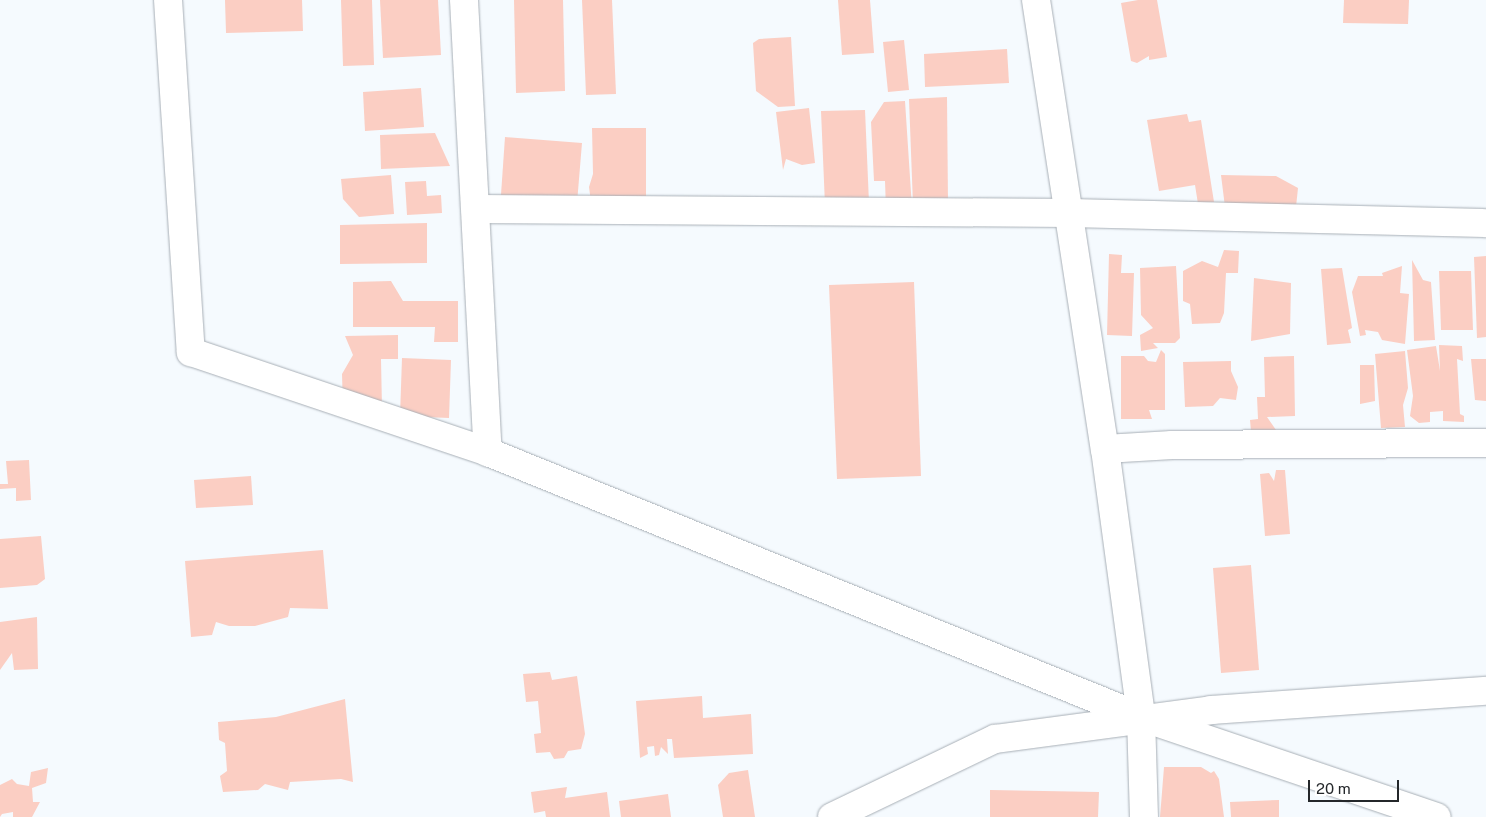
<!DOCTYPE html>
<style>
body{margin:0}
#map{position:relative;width:1486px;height:817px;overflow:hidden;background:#f5fafe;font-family:"Public Sans",sans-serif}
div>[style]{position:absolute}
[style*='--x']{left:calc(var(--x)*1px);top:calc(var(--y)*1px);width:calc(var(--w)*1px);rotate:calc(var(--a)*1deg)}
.building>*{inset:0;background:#fbcec3}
.roads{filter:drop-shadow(0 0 1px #a8afb6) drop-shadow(0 0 1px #a8afb6)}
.street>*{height:28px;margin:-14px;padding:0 14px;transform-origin:14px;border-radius:14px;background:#fff}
.secondary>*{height:28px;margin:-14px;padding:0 14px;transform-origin:14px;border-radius:14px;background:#fff}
span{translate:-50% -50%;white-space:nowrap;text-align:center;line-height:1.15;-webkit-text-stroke:4px #fff;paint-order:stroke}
.scale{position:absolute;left:1308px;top:780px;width:91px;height:22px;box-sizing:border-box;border:2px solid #24272a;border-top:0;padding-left:6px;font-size:15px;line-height:18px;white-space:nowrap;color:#24272a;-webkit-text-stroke:4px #fff;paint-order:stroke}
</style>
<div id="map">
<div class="building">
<div style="clip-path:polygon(225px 0,302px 0,303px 31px,226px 33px)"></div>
<div style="clip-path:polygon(341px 0,372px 0,374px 65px,343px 66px)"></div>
<div style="clip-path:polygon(380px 0,438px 0,441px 55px,383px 58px)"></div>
<div style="clip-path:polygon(514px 0,563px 0,565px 91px,516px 93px)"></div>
<div style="clip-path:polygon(582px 0,612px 0,616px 94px,586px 95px)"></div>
<div style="clip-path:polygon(838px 0,870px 0,874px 53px,842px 55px)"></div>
<div style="clip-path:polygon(1138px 0,1157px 0,1167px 57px,1149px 60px,1149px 56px,1137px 63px,1131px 61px,1121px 3px)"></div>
<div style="clip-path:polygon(1344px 0,1409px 0,1408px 24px,1343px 23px)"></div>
<div style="clip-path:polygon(791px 37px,795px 106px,778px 107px,756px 91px,753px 43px,759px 39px)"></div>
<div style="clip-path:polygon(904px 40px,909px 90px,888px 92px,883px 42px)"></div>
<div style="clip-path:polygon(1007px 49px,1009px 83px,925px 87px,924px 54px)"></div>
<div style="clip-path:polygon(421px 88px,424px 127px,365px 131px,363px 92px)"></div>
<div style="clip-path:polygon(947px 97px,948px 203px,913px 205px,909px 99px)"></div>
<div style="clip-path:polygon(905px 101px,912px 208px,886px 210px,885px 181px,874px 181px,871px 122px,884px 102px)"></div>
<div style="clip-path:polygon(809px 108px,815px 163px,802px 165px,786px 159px,783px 170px,776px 112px)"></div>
<div style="clip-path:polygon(865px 110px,869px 203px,825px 205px,821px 111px)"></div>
<div style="clip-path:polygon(1187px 114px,1189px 122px,1201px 120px,1214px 202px,1198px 204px,1195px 185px,1159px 191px,1147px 120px)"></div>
<div style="clip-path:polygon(592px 128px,646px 128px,646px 199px,592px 209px,589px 187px,593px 174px)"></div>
<div style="clip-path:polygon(435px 133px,450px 166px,381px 169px,380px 135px)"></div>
<div style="clip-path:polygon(505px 137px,582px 143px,576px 215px,500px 209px)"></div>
<div style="clip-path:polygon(391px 175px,394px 214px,359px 217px,343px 199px,341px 179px)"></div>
<div style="clip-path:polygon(1221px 175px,1276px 176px,1298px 188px,1296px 207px,1225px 207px)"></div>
<div style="clip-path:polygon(426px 181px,427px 196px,441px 195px,442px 213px,407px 215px,405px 182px)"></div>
<div style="clip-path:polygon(427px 223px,427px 263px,340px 264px,340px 225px)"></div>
<div style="clip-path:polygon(1224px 250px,1239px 251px,1238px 273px,1226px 273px,1224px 313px,1220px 323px,1192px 324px,1190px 304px,1183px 301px,1183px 271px,1202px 261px,1218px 267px)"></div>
<div style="clip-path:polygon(1109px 254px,1122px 255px,1121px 273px,1134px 273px,1132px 336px,1107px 335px)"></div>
<div style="clip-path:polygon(1486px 256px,1486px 337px,1477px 338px,1474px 257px)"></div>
<div style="clip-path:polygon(1412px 260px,1423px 280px,1431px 282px,1435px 340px,1414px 341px)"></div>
<div style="clip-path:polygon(1176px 266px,1180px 338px,1175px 343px,1153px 343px,1158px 348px,1141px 351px,1140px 335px,1153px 328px,1141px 315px,1140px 268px)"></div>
<div style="clip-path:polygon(1402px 266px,1400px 293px,1409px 294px,1405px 344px,1382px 340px,1378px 332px,1365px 330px,1366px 335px,1360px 336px,1352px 292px,1358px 276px,1383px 276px,1382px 273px)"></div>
<div style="clip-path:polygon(1342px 268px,1352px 328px,1348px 330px,1351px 343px,1327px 345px,1321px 269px)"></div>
<div style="clip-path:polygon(1439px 271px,1471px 271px,1473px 330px,1441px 330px)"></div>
<div style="clip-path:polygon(1254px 278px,1291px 283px,1290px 334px,1251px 341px)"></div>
<div style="clip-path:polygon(391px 281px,403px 301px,458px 301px,458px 342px,434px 342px,435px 327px,353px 327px,353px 282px)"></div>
<div style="clip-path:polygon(914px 282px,921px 476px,837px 479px,829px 285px)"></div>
<div style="clip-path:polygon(398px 335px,398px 359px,381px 359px,382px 408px,343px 408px,342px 374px,353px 355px,345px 336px)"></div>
<div style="clip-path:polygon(1439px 345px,1462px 346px,1463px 361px,1457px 359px,1460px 414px,1464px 416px,1464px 422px,1443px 421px,1443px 411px,1430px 412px,1430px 422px,1419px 423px,1410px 416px,1413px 396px,1407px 350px,1436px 346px,1440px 371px)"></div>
<div style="clip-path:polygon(1161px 350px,1165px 354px,1165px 410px,1149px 410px,1152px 419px,1121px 419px,1121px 356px,1144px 356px,1148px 361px,1156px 362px)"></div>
<div style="clip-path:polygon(1405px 351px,1408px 388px,1403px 405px,1405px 427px,1381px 428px,1375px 354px)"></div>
<div style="clip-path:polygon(1294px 356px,1295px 416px,1267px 417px,1276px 430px,1251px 431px,1250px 420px,1258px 419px,1257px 397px,1265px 397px,1264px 357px)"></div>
<div style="clip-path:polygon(402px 358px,451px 360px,449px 418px,400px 416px)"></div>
<div style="clip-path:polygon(1471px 359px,1486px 359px,1486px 401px,1475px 400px)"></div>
<div style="clip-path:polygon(1231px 361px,1231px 371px,1238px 387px,1236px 400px,1220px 398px,1213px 406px,1185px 407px,1183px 362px)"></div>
<div style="clip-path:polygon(1360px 365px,1374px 365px,1375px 401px,1360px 404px)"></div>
<div style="clip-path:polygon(29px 460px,31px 500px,16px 501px,16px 488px,0 489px,0 484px,8px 484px,6px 461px)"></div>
<div style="clip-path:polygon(1276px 470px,1285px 470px,1290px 534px,1265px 536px,1260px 474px,1269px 473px,1274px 481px)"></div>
<div style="clip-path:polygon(251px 476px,253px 505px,196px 508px,194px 480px)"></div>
<div style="clip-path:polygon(41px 536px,45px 579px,37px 585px,0 588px,0 539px)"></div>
<div style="clip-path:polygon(323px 550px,328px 609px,290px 608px,288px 617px,255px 626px,229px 626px,216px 622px,212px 635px,191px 637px,185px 561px)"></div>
<div style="clip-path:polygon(1251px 565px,1259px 670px,1221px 673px,1213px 568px)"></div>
<div style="clip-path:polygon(37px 617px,38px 669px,14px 670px,12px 653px,0 670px,0 622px)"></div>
<div style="clip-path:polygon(550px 672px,552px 680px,577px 676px,585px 734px,581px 749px,568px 751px,564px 758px,554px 759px,550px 752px,536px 753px,534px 734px,541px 733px,538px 701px,526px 702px,523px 674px)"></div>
<div style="clip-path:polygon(702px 696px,703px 718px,751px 714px,753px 754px,674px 758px,672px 739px,667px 739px,668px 754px,661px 747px,659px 755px,655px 756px,654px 746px,647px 747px,648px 754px,640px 758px,636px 701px)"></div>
<div style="clip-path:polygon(345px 699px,353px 782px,341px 779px,290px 782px,288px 790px,265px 784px,258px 790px,223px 792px,220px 776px,227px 771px,225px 743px,219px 740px,218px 722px,276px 717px)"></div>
<div style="clip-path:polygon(1164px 767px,1201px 767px,1211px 773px,1214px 771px,1219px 779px,1224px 817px,1160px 817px)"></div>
<div style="clip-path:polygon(48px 768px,46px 783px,32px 788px,33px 802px,40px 802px,32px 817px,13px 817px,13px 812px,2px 814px,0 817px,0 785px,12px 779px,17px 784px,29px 786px,31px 772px)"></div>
<div style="clip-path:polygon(748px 770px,755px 817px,723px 817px,718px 785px,729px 773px)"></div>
<div style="clip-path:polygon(567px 787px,565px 798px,607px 792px,610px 817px,546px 817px,545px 811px,534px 813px,531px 792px)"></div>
<div style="clip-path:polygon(990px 790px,1099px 792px,1098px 817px,990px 817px)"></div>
<div style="clip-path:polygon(668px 794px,671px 817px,621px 817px,619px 801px)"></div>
<div style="clip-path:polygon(1279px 800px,1279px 817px,1231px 817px,1230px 802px)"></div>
</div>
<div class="roads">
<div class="street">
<div style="--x:1036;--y:0;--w:454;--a:81.3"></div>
<div style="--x:1105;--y:449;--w:270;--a:82.3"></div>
<div style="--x:1141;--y:717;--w:100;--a:88.3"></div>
<div style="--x:477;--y:209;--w:593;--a:0.39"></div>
<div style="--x:1070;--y:213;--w:416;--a:1.4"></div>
<div style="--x:1105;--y:449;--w:67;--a:-3.4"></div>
<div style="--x:1172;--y:445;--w:314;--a:-0.4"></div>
<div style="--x:1141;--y:717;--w:312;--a:18.7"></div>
</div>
<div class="secondary">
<div style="--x:168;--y:0;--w:353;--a:86.3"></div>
<div style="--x:191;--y:352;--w:313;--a:18.6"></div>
<div style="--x:464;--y:0;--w:453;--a:87"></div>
<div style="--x:488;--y:452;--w:705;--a:22.09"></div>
<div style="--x:832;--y:817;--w:181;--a:-25.6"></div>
<div style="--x:995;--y:739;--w:218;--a:-7.6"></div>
<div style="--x:1211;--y:710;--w:276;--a:-4"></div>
</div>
</div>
<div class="scale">20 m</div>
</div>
